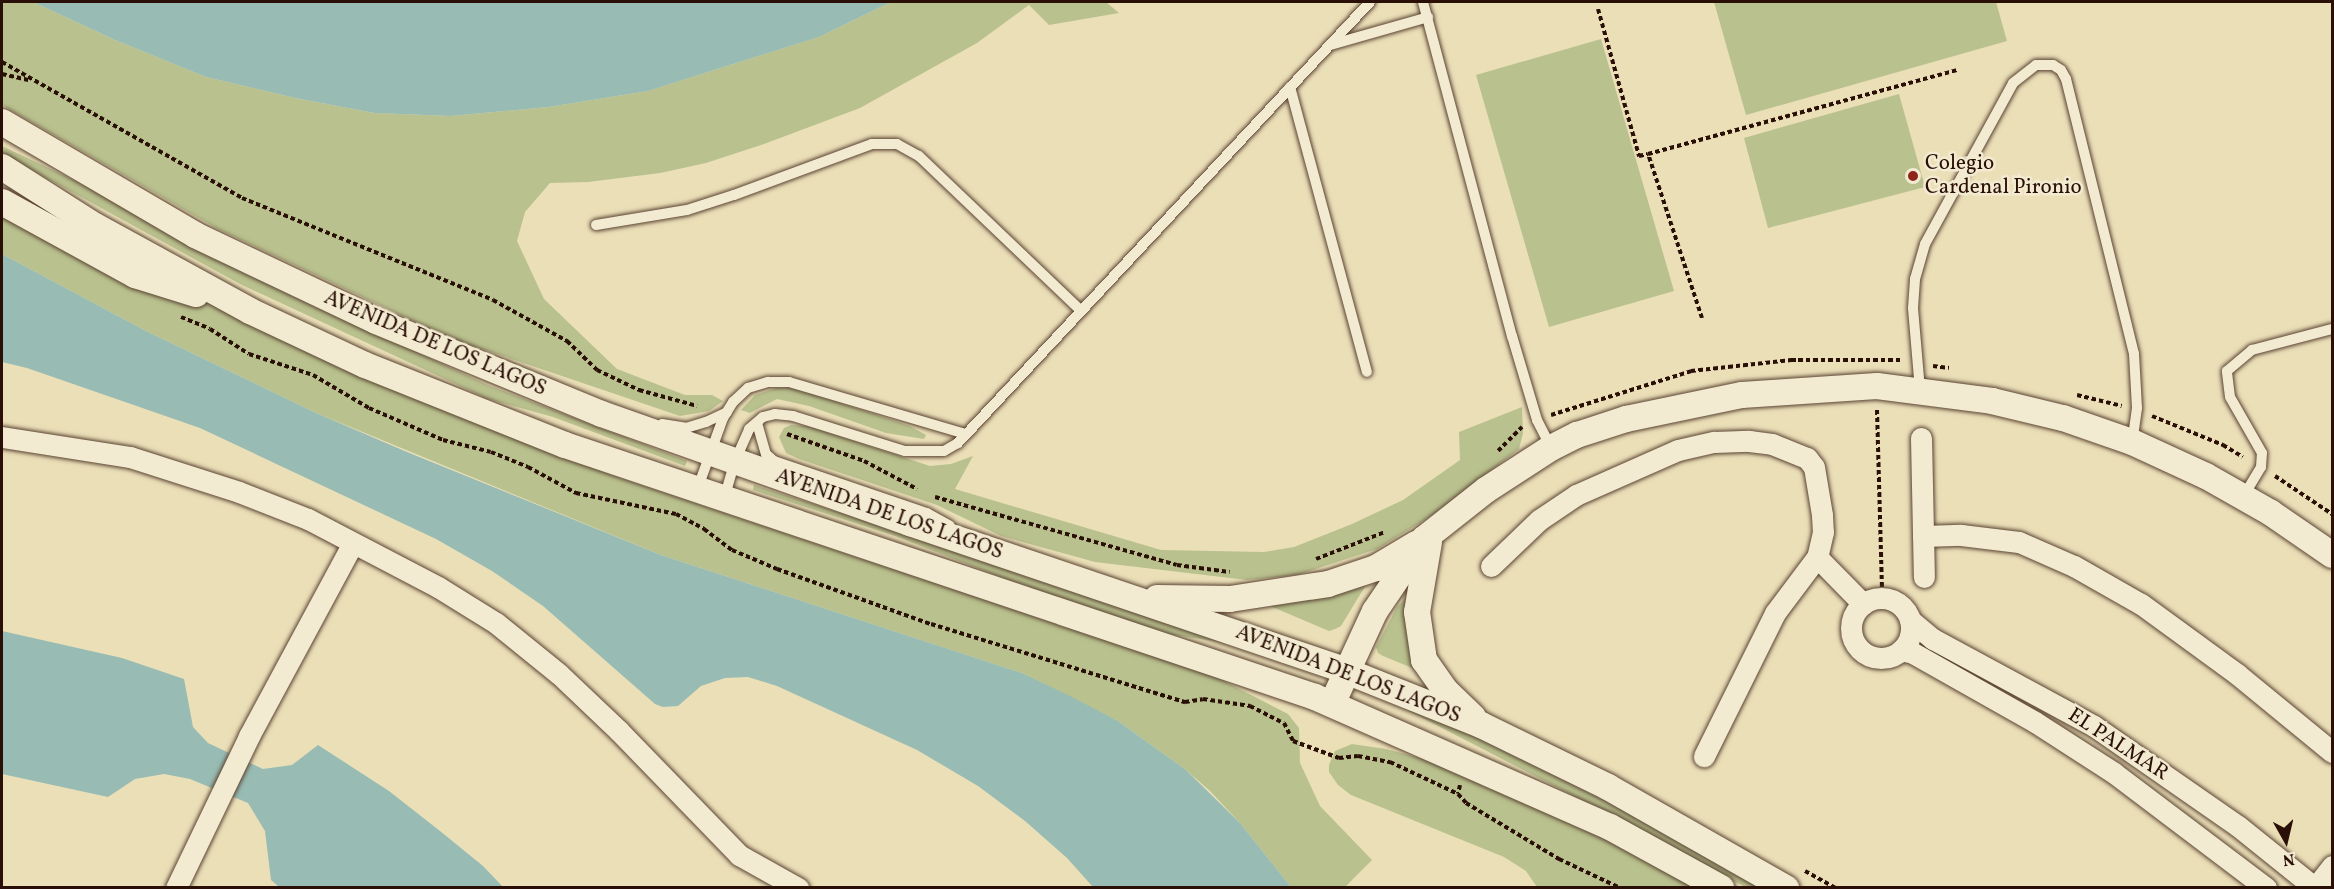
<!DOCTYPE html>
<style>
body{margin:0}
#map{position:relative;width:2334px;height:889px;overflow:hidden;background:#ebdfb8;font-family:Vollkorn,serif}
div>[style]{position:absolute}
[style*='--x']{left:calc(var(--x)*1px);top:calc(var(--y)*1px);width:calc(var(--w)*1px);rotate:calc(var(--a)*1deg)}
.green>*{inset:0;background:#b9c18e}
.water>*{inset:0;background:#98bcb3}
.path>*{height:4px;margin-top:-2px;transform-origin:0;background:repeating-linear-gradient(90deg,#290f05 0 4.5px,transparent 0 7.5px)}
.roads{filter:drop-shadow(0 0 2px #5a4332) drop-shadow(0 0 2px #5a4332)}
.service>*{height:10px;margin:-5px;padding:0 5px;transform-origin:5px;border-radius:5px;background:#f2ead1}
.minor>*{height:21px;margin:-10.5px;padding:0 10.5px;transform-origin:10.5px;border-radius:10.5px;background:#f2ead1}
.minor>.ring{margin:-10.5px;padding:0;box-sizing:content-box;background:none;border:21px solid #f2ead1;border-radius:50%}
.tertiary>*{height:26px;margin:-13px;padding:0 13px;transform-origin:13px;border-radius:13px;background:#f2ead1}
.dots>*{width:16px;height:16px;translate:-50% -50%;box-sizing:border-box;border:3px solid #f2ead1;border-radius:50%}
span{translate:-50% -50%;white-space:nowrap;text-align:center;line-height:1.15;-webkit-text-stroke:5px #f2ead1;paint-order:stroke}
.poi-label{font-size:21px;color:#290f05}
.left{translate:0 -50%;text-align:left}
.street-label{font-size:21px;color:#290f05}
.frame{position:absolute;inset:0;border:3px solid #290f05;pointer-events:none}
.north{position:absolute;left:2256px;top:811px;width:60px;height:60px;-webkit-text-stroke:4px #f2ead1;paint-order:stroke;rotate:172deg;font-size:16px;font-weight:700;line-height:24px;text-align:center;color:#290f05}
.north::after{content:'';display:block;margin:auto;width:21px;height:27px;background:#290f05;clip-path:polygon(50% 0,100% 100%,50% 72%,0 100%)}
</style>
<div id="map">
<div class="green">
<div style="clip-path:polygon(2px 2px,33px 2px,115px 40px,206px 77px,295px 98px,374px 113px,451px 116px,549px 107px,648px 91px,819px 37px,891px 2px,1106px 2px,1119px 13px,1049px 25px,1029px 5px,977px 43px,860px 108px,764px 144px,706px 163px,660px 173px,588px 182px,550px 183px,525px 212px,517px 241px,544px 299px,617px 369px,685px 395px,712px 395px,723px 401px,709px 411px,680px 416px,450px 338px,218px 229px,2px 105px)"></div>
<div style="clip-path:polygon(1714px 2px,1996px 2px,2007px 41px,1746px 115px)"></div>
<div style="clip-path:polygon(1601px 39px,1674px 291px,1549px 327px,1476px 75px)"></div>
<div style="clip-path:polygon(1899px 94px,1925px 187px,1768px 228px,1744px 138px)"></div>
<div style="clip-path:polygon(2px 146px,78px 182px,244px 273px,490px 386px,687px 461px,685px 466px,553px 417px,488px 399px,240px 284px,39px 174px,2px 152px)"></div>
<div style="clip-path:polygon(2px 205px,148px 283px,239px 314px,611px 475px,1218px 678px,1288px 714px,1299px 728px,1300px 763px,1320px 806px,1372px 860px,1345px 887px,1291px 887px,1240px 823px,1210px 791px,1186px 770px,1118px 721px,1022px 673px,661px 555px,314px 412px,146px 331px,2px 254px)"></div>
<div style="clip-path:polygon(792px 387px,910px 426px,926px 435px,924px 439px,886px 433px,809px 406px,777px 399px,750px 413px,741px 410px,755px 395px,776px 388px)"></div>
<div style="clip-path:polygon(1522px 407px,1523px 433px,1519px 449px,1431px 516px,1377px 549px,1297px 575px,1247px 580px,1095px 562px,1001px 536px,937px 505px,799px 459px,786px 453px,779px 437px,784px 428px,791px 425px,808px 426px,930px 466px,951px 464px,973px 456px,955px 489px,1161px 550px,1264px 552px,1294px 547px,1352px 524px,1403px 500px,1460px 460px,1459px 432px)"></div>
<div style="clip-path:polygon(754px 485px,1024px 572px,1307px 667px,1220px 642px,1161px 633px,1039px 592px,895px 536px,753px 490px)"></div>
<div style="clip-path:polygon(1372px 575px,1341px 626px,1335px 629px,1329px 631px,1265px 604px)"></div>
<div style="clip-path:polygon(1409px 595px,1427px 674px,1383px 656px,1378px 653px,1376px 647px,1397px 607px)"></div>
<div style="clip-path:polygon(1380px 696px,1521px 750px,1767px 887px,1745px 887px,1570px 794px)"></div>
<div style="clip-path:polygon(1352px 744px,1386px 749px,1438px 763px,1600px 834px,1696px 887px,1537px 887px,1526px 871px,1504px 857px,1351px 795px,1338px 785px,1329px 772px,1329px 765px,1335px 751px)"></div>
</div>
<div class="water">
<div style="clip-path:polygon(33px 2px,891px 2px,819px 37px,648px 91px,549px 107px,451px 116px,374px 113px,295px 98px,206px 77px,115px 40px)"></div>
<div style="clip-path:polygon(2px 254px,146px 331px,314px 412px,407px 452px,661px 555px,1022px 673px,1070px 696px,1118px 721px,1186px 770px,1240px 823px,1291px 887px,1093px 887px,1067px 858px,1025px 821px,978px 786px,917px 750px,777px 686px,748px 677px,725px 678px,701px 686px,678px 706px,663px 707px,655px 704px,543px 606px,492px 571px,436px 539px,200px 428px,27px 368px,2px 362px)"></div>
<div style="clip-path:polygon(2px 631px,122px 658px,184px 679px,193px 727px,208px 743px,263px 769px,292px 765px,318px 745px,389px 791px,440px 831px,483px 866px,503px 887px,279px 887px,271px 880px,265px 831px,248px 803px,190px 779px,164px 774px,135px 779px,108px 797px,2px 774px)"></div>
</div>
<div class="path">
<div style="--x:1598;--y:9;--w:153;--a:74.4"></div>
<div style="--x:1639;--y:156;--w:9;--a:-13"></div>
<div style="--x:2;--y:62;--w:276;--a:29.5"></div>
<div style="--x:242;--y:198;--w:271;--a:22.1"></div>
<div style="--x:493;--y:300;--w:85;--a:29"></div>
<div style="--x:567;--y:341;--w:42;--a:44"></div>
<div style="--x:597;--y:370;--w:47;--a:25.5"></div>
<div style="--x:639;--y:390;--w:60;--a:15.4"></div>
<div style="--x:2;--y:74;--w:27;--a:13"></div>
<div style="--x:181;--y:317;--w:31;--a:22"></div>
<div style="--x:210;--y:329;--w:46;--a:32.7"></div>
<div style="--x:249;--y:354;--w:67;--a:18.2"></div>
<div style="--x:313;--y:375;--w:65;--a:30.5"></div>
<div style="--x:369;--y:408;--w:81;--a:23.4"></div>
<div style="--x:443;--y:440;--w:49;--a:14"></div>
<div style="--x:491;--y:452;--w:40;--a:22"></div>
<div style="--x:528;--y:467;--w:55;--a:28.4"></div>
<div style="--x:576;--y:493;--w:102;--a:11.9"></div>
<div style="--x:676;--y:514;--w:32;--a:28"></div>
<div style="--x:704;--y:529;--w:35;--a:37"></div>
<div style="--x:732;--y:550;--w:49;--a:22.9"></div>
<div style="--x:777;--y:569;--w:164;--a:19.7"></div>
<div style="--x:931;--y:624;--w:266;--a:17.1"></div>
<div style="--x:1185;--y:702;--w:18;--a:-9"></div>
<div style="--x:1203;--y:699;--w:48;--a:8.5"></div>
<div style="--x:1250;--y:706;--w:38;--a:27"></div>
<div style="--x:1284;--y:723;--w:20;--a:63"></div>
<div style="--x:1293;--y:741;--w:49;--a:20.3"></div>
<div style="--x:1339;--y:758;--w:19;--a:-6"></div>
<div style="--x:1358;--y:756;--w:33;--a:11"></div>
<div style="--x:1390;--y:762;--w:75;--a:25.2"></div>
<div style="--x:1702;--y:318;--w:173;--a:-108.2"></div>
<div style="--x:1648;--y:154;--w:320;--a:-15.2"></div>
<div style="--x:1933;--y:366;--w:16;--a:7"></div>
<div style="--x:2077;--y:395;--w:46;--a:13.7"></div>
<div style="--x:1877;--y:410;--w:184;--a:88.4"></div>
<div style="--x:1551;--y:415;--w:147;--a:-17.4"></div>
<div style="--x:1691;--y:371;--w:101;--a:-6.3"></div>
<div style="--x:1791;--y:360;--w:111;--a:0"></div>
<div style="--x:2152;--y:416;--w:77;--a:22.2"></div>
<div style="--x:2223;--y:445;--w:23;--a:31"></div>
<div style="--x:787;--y:434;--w:82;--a:19.3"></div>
<div style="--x:864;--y:461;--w:60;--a:27.8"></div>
<div style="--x:1498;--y:451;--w:34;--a:-45"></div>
<div style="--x:2275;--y:476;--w:69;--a:33.7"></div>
<div style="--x:935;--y:497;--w:251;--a:15.7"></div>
<div style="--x:1177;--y:565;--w:53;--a:7.5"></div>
<div style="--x:1316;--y:559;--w:74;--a:-21.4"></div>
<div style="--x:1460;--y:785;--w:9;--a:103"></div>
<div style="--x:1458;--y:794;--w:12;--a:48"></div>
<div style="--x:1466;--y:803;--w:109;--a:31.1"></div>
<div style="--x:1559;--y:859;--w:68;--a:25.4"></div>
<div style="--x:1805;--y:871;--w:35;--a:29"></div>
</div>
<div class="roads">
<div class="service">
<div style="--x:1423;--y:2;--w:346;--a:75.1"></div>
<div style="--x:1512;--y:336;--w:88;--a:73.4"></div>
<div style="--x:1537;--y:420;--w:31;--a:63"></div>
<div style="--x:1330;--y:45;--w:102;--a:-15.9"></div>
<div style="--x:1290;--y:87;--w:295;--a:74.9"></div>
<div style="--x:596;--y:225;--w:92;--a:-9.4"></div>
<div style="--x:687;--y:210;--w:49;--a:-17.7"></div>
<div style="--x:734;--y:195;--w:147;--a:-20.3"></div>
<div style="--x:872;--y:144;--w:25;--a:0"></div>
<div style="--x:897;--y:144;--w:25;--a:29"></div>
<div style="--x:919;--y:156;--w:224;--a:43.7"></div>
<div style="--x:1920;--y:390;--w:82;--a:-94.9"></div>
<div style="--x:1913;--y:308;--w:29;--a:-86"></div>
<div style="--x:1915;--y:279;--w:36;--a:-74"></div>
<div style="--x:1925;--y:244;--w:183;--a:-61.3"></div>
<div style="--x:2013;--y:83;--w:29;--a:-38"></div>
<div style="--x:2036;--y:65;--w:17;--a:0"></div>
<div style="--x:2053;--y:65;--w:9;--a:32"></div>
<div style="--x:2061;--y:70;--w:10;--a:61"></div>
<div style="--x:2066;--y:79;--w:283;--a:76.1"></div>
<div style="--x:2134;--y:354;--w:54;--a:86.8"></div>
<div style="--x:2137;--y:408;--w:34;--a:98"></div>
<div style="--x:757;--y:423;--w:32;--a:74"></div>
<div style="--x:766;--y:454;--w:11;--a:41"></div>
<div style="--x:774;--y:461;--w:162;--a:18.8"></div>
<div style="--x:927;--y:513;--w:26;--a:29"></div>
<div style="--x:662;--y:424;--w:24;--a:9"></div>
<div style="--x:686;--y:428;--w:21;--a:-17"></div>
<div style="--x:706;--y:422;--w:23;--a:-25"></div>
<div style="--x:697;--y:490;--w:77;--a:-70.1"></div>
<div style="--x:723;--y:418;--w:19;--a:-58"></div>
<div style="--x:733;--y:402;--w:21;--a:-43"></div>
<div style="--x:748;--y:388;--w:21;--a:-17"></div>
<div style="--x:768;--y:382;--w:21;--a:0"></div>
<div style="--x:789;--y:382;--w:184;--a:16.4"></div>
<div style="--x:2243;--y:497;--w:35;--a:-59"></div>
<div style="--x:2261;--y:467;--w:14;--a:-86"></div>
<div style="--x:2262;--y:453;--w:64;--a:-119.7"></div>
<div style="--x:2230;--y:397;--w:26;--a:-97"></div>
<div style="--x:2227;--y:371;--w:33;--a:-40"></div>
<div style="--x:2252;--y:350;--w:83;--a:-14.7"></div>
<div style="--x:724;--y:499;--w:40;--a:-74"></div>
<div style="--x:735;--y:461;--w:35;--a:-66"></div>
<div style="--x:749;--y:429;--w:18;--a:-41"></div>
<div style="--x:763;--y:417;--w:12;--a:-14"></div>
<div style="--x:775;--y:414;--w:18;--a:6"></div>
<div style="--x:793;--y:416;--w:117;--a:17.4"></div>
<div style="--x:905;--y:451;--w:39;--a:0"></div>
<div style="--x:944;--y:451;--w:16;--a:-30"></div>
<div style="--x:958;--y:443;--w:604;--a:-46.95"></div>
</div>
<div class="minor">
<div style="--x:2;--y:437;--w:130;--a:8.9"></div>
<div style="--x:130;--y:457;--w:114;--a:17.8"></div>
<div style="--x:239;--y:492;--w:74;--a:21.4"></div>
<div style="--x:308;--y:519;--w:147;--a:27.6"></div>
<div style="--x:438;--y:587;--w:68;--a:31.8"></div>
<div style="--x:496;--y:623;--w:81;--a:39"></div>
<div style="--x:559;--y:674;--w:83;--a:43.5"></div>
<div style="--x:619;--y:731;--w:173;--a:45.9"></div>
<div style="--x:739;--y:855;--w:68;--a:29.2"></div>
<div style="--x:1921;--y:438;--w:139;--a:88.8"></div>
<div style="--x:1923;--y:536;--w:38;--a:-2"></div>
<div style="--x:1961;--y:535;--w:58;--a:6.9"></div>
<div style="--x:2019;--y:542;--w:60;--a:23.6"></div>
<div style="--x:2074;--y:566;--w:77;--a:29.6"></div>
<div style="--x:2141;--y:604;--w:119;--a:36.1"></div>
<div style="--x:2237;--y:674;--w:123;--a:39.4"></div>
<div style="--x:1817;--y:557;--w:66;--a:45.6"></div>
<div style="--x:1491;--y:566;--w:66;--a:-43.8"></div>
<div style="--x:1539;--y:520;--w:45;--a:-34"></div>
<div style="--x:1576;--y:495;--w:111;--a:-23.8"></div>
<div style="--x:1678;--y:450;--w:37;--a:-13"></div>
<div style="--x:1714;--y:442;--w:35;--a:-2"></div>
<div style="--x:1749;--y:441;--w:23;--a:7"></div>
<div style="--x:1772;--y:444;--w:38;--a:22"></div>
<div style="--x:1807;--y:458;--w:11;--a:52"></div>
<div style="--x:1814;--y:467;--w:49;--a:80.5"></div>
<div style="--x:1822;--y:515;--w:17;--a:87"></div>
<div style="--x:1823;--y:532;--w:26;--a:103"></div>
<div style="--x:1817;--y:557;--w:70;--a:126.9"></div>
<div style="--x:1775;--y:613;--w:160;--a:116.4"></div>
<div class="ring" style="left:1851px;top:598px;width:39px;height:39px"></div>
<div style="--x:1910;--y:620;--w:30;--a:40"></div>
<div style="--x:1933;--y:639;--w:183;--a:28.4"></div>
<div style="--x:2094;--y:726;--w:175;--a:34.8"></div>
<div style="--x:2238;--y:826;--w:99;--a:38.8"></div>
<div style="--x:2315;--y:888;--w:28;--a:-52"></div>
<div style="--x:1901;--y:650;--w:12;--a:14"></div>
<div style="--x:1913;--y:653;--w:140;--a:29.5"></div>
<div style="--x:2035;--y:722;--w:94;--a:32.8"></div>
<div style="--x:2114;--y:773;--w:191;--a:37.1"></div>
<div style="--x:176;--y:888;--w:169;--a:-64.3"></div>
<div style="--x:249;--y:736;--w:219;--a:-61.7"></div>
</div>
<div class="tertiary">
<div style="--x:2;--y:122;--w:224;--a:30.3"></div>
<div style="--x:195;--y:235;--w:200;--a:25.4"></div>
<div style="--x:376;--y:321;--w:244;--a:22.4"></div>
<div style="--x:602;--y:414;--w:327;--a:19.5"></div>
<div style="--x:910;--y:523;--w:460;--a:18.7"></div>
<div style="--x:1346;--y:671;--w:145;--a:21.8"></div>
<div style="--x:1481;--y:725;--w:141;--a:26"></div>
<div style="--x:1608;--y:787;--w:205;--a:29.6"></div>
<div style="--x:2;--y:167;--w:110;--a:32.4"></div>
<div style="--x:95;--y:226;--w:177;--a:28.7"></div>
<div style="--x:250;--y:311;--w:127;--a:25.2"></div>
<div style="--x:365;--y:365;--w:215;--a:21.8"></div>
<div style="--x:565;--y:445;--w:791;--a:18.57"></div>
<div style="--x:1315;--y:697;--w:322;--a:23.8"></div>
<div style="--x:1610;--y:827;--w:127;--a:28.8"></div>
<div style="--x:2;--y:202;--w:152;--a:28.8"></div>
<div style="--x:135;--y:275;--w:64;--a:17.3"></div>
<div style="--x:1429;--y:542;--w:71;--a:99.7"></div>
<div style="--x:1417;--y:612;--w:49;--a:81.7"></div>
<div style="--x:1424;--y:660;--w:37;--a:55"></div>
<div style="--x:1445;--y:690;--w:39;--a:44"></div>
<div style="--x:1157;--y:598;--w:73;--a:0.8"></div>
<div style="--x:1230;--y:599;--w:99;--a:-8.7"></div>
<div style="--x:1328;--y:584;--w:51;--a:-18.4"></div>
<div style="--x:1376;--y:568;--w:47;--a:-31"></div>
<div style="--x:1332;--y:704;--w:102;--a:-65.2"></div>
<div style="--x:1375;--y:611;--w:87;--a:-55.8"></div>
<div style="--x:1424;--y:539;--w:79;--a:-38.3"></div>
<div style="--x:1486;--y:490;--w:77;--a:-32.9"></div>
<div style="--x:1551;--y:448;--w:29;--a:-27"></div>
<div style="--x:1577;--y:435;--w:52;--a:-18.1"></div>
<div style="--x:1626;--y:419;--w:118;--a:-11.7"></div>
<div style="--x:1742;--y:395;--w:135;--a:-3.8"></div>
<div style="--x:1877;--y:386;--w:116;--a:7.4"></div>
<div style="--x:1992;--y:401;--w:73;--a:13.5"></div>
<div style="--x:2063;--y:418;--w:73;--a:19.2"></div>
<div style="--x:2132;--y:442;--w:81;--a:24.7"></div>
<div style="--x:2206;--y:476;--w:75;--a:29.6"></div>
<div style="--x:2271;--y:513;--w:74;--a:34.5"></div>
</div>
</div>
<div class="dots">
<div style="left:1913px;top:176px;background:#8f2418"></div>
</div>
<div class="poi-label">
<span class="left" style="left:1925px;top:176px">Colegio<br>Cardenal Pironio</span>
</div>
<div class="street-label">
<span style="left:435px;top:344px;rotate:23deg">AVENIDA DE LOS LAGOS</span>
<span style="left:889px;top:515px;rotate:19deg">AVENIDA DE LOS LAGOS</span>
<span style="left:1348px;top:675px;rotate:21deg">AVENIDA DE LOS LAGOS</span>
<span style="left:2118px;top:745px;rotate:33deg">EL PALMAR</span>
</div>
<div class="frame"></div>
<div class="north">N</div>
</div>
